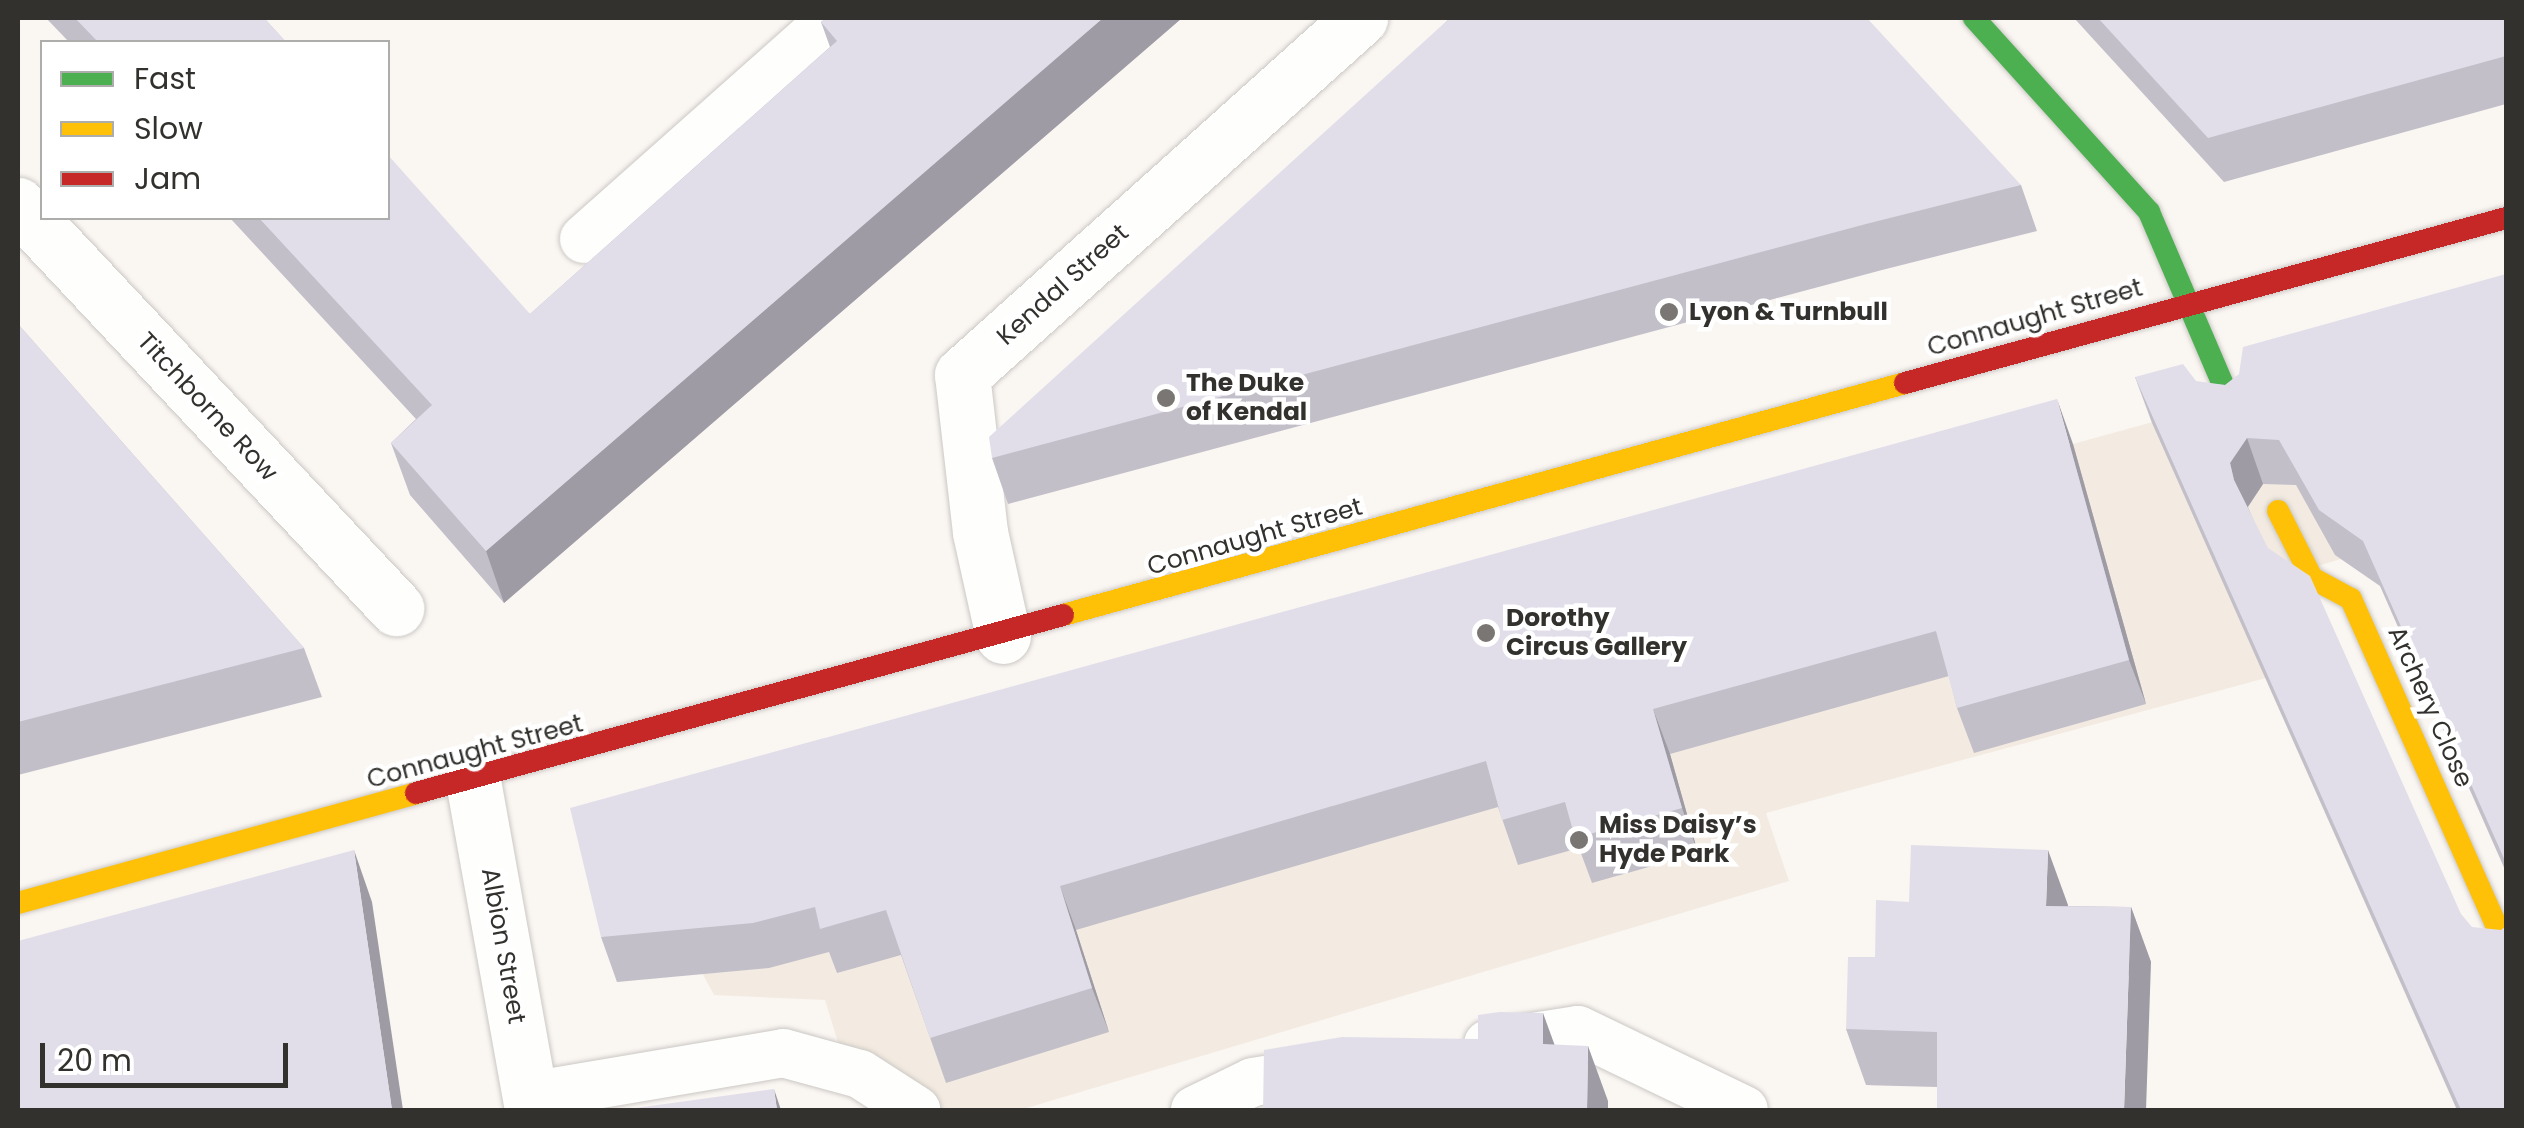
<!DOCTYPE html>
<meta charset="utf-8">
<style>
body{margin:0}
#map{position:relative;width:2524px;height:1128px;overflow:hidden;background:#faf6f2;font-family:Poppins,sans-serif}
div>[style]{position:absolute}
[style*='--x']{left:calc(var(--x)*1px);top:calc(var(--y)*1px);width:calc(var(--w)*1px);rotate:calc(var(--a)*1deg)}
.built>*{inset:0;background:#f3ebe1}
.roads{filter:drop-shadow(0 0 2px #cbc8c5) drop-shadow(0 0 2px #cbc8c5)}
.lane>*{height:48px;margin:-24px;padding:0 24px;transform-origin:24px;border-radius:24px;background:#fefefd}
.street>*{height:55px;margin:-27.5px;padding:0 27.5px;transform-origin:27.5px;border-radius:27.5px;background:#fefefd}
.fast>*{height:22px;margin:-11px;padding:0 11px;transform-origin:11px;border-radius:11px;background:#4caf50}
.slow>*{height:22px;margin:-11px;padding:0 11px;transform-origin:11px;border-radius:11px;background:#ffc107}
.jam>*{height:22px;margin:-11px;padding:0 11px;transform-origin:11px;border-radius:11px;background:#c62828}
.wall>*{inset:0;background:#c2bfc9}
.shaded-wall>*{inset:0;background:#9e9ba4}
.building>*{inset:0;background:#e1deea}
.dots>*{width:28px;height:28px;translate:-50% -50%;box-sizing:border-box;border:5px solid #fff;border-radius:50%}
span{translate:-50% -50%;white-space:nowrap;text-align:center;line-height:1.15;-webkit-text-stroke:9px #fff;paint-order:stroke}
.street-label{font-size:25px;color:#33312e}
.poi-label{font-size:25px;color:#33312e;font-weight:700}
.left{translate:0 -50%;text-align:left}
.frame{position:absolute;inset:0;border:20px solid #33312e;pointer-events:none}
.legend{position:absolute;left:40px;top:40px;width:350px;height:180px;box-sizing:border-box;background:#fff;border:2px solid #adadab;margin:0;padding:12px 18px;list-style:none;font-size:30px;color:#33312e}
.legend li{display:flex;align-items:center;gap:20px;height:50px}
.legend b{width:50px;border:2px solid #adadab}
.scale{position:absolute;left:40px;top:1043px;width:248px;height:45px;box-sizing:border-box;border:5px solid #33312e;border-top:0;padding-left:12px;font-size:30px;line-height:35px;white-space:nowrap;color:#33312e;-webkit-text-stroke:8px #fff;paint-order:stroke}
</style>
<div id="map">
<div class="built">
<div style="clip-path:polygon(2349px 368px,2413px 537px,2230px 593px,2266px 678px,1766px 813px,1789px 881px,1020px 1110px,941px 1110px,933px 1100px,840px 1049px,825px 1000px,714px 995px,701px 971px,617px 982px,587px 853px)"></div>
</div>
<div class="roads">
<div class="lane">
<div style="--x:584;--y:239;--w:333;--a:-41.6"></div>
<div style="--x:1488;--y:1044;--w:91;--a:-8.8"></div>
<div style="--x:1578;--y:1030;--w:184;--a:25.7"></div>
<div style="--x:530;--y:1096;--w:257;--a:-9.6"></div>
<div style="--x:783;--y:1053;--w:80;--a:15.3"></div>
<div style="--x:860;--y:1074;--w:67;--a:32.7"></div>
<div style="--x:1195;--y:1110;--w:64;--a:-25.8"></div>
<div style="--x:1253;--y:1082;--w:76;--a:-9.1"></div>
</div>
<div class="street">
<div style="--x:18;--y:205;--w:553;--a:46.83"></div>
<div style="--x:1003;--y:636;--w:107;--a:-102.5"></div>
<div style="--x:980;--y:532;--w:158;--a:-96.5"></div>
<div style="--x:962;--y:375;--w:535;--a:-41.89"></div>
<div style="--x:473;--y:781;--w:334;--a:79.8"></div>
</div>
<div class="fast">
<div style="--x:1974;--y:18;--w:261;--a:47.9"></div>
<div style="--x:2149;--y:212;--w:206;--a:66.8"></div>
</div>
<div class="slow">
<div style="--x:2278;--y:511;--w:75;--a:63.1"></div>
<div style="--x:2312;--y:578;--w:44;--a:28.3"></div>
<div style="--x:2351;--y:599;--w:381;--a:66"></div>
<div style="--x:1063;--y:615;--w:873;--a:-15.4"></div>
<div style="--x:18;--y:903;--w:413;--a:-15.4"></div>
</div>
<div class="jam">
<div style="--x:1905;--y:383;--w:623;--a:-15.35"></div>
<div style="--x:416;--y:793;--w:671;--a:-15.38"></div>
</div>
</div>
<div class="wall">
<div style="clip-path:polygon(46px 18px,264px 18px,286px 42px,69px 42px)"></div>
<div style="clip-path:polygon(826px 18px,1182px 18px,504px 603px,410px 495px,391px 443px,416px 419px,230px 218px,388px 218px,530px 314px,830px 47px,821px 22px)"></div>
<div style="clip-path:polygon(1450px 18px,2021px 185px,2037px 231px,1882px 270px,1008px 504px,992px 458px)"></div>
<div style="clip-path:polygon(2074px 18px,2506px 18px,2506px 104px,2224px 182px)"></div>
<div style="clip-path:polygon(2506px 274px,2506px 872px,2380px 586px,2335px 555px,2296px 485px,2263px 484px,2248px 507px,2506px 1110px,2457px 1110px,2152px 423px,2135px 377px,2225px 385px)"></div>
<div style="clip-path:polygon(18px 324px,304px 648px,322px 697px,18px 775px)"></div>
<div style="clip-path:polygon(2073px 444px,2146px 704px,1974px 753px,1957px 708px,1949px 676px,1670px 754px,1698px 853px,1592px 883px,1579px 848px,1518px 865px,1498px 807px,1076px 930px,1109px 1032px,946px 1083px,901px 955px,837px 973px,829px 952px,769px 968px,617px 982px,601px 937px)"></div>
<div style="clip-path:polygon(2068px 905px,2068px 906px,2131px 907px,2151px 962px,1937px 1087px,1866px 1085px,1846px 1029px,1875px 957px)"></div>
</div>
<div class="shaded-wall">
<div style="clip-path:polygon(1103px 18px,1182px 18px,504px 603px,486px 551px)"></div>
<div style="clip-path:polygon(2057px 399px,2073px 444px,2146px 704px,2129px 660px)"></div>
<div style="clip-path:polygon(2247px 438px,2263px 484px,2247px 508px,2234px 480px,2230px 463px)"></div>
<div style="clip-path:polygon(1653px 709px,1670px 754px,1698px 853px,1682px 808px)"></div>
<div style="clip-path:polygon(354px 850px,372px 902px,403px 1110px,392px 1110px)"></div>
<div style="clip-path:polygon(2048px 850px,2068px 905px,2066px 961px,2046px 906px)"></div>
<div style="clip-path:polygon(1060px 886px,1076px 930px,1109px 1032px,1092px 988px)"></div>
<div style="clip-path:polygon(2131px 907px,2151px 962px,2146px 1110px,2124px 1110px)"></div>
<div style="clip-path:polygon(1543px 1013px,1563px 1068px,1543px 1044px)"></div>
<div style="clip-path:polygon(1588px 1046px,1608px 1101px,1608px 1110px,1587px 1110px)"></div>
<div style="clip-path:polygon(774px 1089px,781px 1110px,777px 1110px)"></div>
</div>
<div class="building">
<div style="clip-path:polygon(75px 18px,264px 18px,286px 42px,98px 42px)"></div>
<div style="clip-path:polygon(826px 18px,1103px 18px,486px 551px,391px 443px,432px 405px,259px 218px,388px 218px,388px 155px,530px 314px,837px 41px,821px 22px)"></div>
<div style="clip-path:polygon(1450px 18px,1867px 18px,2021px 185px,1866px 224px,992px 458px,989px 437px)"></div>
<div style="clip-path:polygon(2098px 18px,2506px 18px,2506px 56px,2208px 138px)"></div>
<div style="clip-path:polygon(2506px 274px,2506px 863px,2363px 541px,2319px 510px,2279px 440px,2247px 438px,2230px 463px,2234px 480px,2268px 548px,2310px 576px,2461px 914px,2472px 927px,2501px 930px,2506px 926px,2506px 1110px,2461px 1110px,2135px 377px,2183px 364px,2196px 381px,2225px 385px,2239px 374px,2243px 347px)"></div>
<div style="clip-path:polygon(18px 324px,304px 648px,18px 722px)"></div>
<div style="clip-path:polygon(2057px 399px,2129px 660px,1957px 708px,1936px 631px,1653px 709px,1682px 808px,1575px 838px,1565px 802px,1502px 820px,1486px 761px,1060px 886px,1092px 988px,930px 1038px,886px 910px,820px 929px,815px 907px,753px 923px,601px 937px,570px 808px)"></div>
<div style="clip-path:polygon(1911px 845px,2048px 850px,2046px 906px,2131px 907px,2124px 1110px,1937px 1110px,1937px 1032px,1846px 1029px,1848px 957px,1875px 957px,1876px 900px,1909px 902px)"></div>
<div style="clip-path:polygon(354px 850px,392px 1110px,18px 1110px,18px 941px)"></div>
<div style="clip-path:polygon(1500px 1012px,1543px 1013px,1543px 1044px,1588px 1046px,1587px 1110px,1263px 1110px,1264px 1050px,1342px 1037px,1478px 1039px,1478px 1015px)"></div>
<div style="clip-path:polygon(774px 1089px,777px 1110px,621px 1110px)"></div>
</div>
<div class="dots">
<div style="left:1669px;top:312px;background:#797673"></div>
<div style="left:1166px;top:398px;background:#797673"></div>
<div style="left:1486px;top:633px;background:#797673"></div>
<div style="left:1579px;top:840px;background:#797673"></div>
</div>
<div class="street-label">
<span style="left:1063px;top:285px;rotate:-42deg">Kendal Street</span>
<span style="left:2035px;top:318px;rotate:-16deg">Connaught Street</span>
<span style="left:207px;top:407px;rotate:47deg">Titchborne Row</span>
<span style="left:1255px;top:537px;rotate:-16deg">Connaught Street</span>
<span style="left:2430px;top:707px;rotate:66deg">Archery Close</span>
<span style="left:475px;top:752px;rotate:-15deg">Connaught Street</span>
<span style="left:503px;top:946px;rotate:80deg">Albion Street</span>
</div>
<div class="poi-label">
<span class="left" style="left:1689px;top:312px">Lyon &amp; Turnbull</span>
<span class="left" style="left:1186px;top:398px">The Duke<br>of Kendal</span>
<span class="left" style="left:1506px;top:633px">Dorothy<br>Circus Gallery</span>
<span class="left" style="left:1599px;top:840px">Miss Daisy’s<br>Hyde Park</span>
</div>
<div class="frame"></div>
<ul class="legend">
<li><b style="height:12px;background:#4caf50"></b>Fast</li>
<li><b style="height:12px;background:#ffc107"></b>Slow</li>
<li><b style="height:12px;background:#c62828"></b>Jam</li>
</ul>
<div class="scale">20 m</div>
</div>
